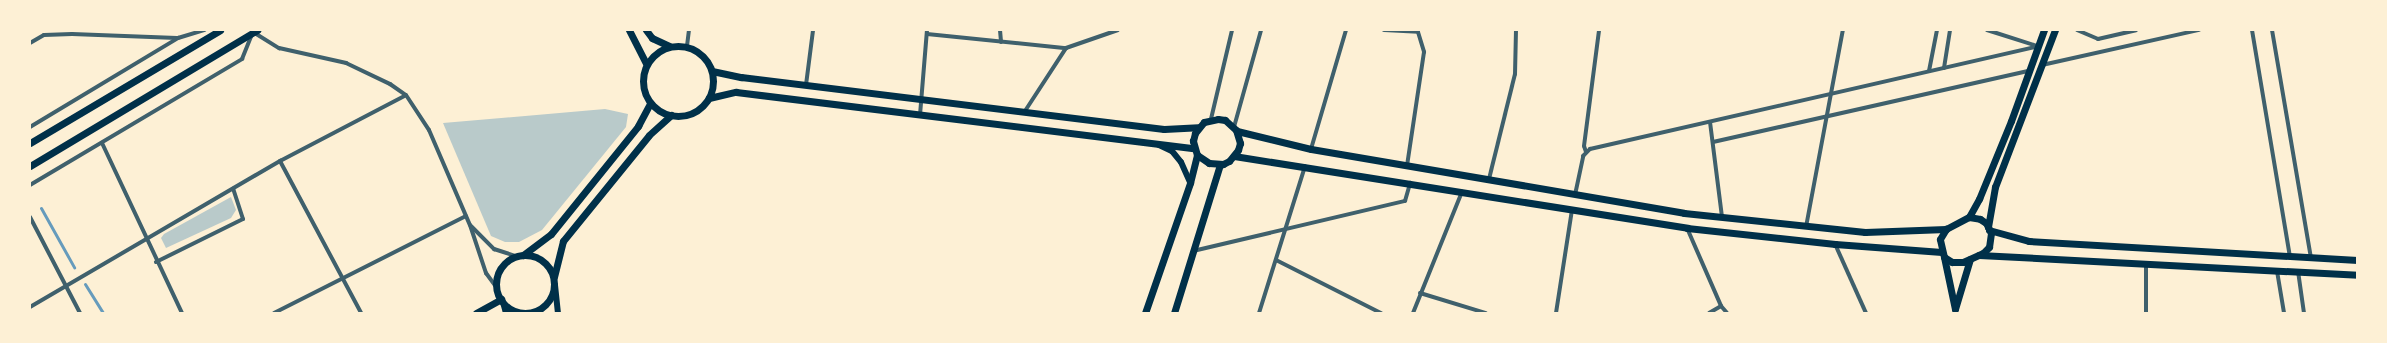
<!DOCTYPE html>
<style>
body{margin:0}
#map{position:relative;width:2387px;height:343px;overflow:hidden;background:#fdf0d5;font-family:"Sofia Sans Condensed",sans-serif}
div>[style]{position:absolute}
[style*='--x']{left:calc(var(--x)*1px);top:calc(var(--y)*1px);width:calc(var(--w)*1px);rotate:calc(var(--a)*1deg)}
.green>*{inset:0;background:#b9caca}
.stream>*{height:3px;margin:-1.5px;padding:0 1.5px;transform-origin:1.5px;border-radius:1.5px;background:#669bbc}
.minor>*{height:4px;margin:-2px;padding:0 2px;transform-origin:2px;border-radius:2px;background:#3f606c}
.secondary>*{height:6px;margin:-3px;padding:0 3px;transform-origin:3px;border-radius:3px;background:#003049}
.primary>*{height:7px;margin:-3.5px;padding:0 3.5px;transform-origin:3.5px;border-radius:3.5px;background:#003049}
.primary>.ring{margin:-3.5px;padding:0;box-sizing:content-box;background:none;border:7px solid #003049;border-radius:50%}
.trunk>*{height:7px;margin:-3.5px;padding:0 3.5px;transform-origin:3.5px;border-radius:3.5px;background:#003049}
span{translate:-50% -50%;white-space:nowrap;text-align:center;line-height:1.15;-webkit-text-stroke:3px #fdf0d5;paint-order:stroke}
.frame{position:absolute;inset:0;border:31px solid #fdf0d5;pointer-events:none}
</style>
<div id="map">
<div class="green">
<div style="clip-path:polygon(605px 109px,628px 114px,626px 127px,542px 230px,519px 242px,505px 242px,491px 236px,443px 123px)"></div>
<div style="clip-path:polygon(231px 197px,236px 210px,231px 218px,166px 248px,161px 238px,164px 234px)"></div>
</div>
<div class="stream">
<div style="--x:41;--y:208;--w:68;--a:60.8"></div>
<div style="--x:85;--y:284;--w:34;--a:58"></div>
</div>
<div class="minor">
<div style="--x:1000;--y:30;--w:12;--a:85"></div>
<div style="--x:1384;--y:30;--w:34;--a:3"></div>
<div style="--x:1418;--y:32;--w:21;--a:73"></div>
<div style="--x:1424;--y:52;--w:115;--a:98.5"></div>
<div style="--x:1987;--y:30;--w:52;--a:17.7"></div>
<div style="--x:2077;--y:30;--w:23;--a:23"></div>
<div style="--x:2098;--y:39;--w:39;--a:-13"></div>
<div style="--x:2252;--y:30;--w:229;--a:80.5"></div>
<div style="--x:2272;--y:30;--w:231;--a:80.3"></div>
<div style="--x:927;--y:34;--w:140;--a:5.8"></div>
<div style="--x:30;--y:43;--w:16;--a:-30"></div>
<div style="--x:44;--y:35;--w:28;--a:-2"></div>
<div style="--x:72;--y:34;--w:105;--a:2.2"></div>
<div style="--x:687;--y:46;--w:16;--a:-83"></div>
<div style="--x:2042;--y:65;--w:161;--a:-12.6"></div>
<div style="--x:1944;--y:68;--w:38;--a:-81"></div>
<div style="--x:1929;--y:71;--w:42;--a:-79"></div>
<div style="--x:806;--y:85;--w:55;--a:-82.7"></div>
<div style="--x:1025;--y:111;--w:75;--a:-56.9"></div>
<div style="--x:1066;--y:48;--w:55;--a:-19.1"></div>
<div style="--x:920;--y:115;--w:85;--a:-85.3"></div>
<div style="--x:1211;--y:119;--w:91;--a:-76.7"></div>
<div style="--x:1710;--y:122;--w:96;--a:82.8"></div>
<div style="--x:30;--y:127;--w:173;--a:-31"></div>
<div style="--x:178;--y:38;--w:28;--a:-17"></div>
<div style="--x:1234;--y:127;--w:101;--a:-74.4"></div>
<div style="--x:1713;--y:142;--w:324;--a:-12.7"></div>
<div style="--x:102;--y:143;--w:188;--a:64.8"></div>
<div style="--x:1311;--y:149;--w:124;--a:-73.6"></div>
<div style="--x:1586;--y:152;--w:6;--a:-108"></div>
<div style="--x:1584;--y:146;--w:117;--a:-82.6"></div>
<div style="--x:280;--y:161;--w:172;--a:61.9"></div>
<div style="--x:1489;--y:179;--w:108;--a:-76.1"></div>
<div style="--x:1515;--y:74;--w:44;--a:-88.7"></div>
<div style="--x:30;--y:185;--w:247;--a:-30.7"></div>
<div style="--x:242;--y:59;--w:29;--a:-68"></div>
<div style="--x:253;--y:32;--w:31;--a:32"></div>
<div style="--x:279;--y:48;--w:69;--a:12.6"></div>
<div style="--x:346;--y:63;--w:49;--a:25.5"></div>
<div style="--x:390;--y:84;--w:19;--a:35"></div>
<div style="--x:406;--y:95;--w:42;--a:56.7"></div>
<div style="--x:429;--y:130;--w:103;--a:66.7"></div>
<div style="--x:470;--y:225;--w:51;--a:71.6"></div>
<div style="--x:486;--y:273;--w:19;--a:54"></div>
<div style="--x:1575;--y:195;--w:40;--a:-78"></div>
<div style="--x:1583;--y:156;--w:10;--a:-45"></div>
<div style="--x:1590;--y:149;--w:460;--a:-12.9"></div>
<div style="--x:30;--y:217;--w:108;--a:62.5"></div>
<div style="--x:471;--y:226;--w:33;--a:45"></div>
<div style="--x:494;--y:249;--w:22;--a:18"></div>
<div style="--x:1806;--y:227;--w:200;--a:-79.4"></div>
<div style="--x:1687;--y:228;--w:85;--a:66.4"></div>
<div style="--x:1721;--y:306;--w:9;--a:49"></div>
<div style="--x:1835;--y:244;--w:76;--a:65.8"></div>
<div style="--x:1193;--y:251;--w:218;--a:-13.3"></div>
<div style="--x:1405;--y:201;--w:19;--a:-74"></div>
<div style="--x:1276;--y:260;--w:118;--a:26.8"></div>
<div style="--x:156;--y:262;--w:97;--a:-26.3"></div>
<div style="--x:243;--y:219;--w:32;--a:-108"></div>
<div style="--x:2277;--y:271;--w:43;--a:80.5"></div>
<div style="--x:2298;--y:271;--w:42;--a:81.9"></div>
<div style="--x:1420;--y:293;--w:69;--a:16.9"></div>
<div style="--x:30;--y:307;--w:290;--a:-30.3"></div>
<div style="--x:280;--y:161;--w:142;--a:-27.6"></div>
<div style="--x:274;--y:313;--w:215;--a:-26.8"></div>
<div style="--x:1259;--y:313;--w:154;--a:-72.6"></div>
<div style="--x:1413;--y:313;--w:131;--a:-68"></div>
<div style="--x:1556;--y:313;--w:104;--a:-81.2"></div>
<div style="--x:1709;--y:313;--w:14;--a:-30"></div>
<div style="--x:2146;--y:313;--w:50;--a:-90"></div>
</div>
<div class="secondary">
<div style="--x:1159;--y:145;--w:14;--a:25"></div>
<div style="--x:1172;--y:151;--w:14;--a:51"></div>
<div style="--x:1181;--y:162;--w:22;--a:66"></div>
<div style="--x:555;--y:285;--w:28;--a:84"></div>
<div style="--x:503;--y:302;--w:11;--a:75"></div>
</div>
<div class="primary">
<div style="--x:629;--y:30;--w:38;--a:63"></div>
<div style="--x:646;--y:30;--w:10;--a:53"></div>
<div style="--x:652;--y:38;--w:19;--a:25"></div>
<div class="ring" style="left:643px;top:46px;width:63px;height:63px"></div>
<div style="--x:712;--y:71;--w:30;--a:12"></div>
<div style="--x:741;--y:77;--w:426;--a:7"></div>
<div style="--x:1164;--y:129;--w:34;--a:-3"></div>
<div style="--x:709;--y:98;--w:28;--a:-13"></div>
<div style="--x:736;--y:92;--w:461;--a:7"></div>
<div style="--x:1237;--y:131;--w:76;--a:13.7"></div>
<div style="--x:1311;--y:149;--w:378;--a:9.7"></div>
<div style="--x:1684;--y:213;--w:182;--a:6"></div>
<div style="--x:1865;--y:232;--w:81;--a:-2.1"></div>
<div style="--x:1234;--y:156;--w:459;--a:9"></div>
<div style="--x:1687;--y:228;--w:149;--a:6.2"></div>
<div style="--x:1835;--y:244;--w:107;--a:4.3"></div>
<div style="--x:1969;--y:217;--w:21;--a:-61"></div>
<div style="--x:1979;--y:199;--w:84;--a:-67.7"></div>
<div style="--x:2011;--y:121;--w:97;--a:-70.1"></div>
<div style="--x:1969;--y:217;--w:11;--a:10"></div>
<div style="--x:1980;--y:219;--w:7;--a:34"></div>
<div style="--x:1986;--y:223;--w:11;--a:63"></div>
<div style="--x:1991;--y:233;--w:14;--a:98"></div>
<div style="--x:1989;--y:247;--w:8;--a:135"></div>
<div style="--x:1983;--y:253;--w:22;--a:156"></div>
<div style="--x:1963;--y:262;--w:11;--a:180"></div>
<div style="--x:1952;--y:262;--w:9;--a:-148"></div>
<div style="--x:1944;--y:257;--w:18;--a:-103"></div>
<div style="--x:1940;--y:239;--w:12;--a:-59"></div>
<div style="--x:1946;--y:229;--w:26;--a:-28"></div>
<div style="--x:1988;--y:227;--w:41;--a:-80.1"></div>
<div style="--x:1995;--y:187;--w:168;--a:-69.1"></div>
<div style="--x:1989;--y:230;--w:41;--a:15.4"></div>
<div style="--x:2029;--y:241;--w:329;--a:3.3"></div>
<div class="ring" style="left:496px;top:255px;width:51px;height:51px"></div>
<div style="--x:523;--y:255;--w:35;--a:-37"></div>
<div style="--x:551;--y:234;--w:139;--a:-51.1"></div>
<div style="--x:638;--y:126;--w:26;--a:-62"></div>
<div style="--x:1979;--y:255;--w:379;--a:3"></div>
<div style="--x:1944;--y:257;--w:53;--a:78.1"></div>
<div style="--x:1955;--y:309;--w:52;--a:-73.3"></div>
<div style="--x:554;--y:277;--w:37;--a:-76"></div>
<div style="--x:563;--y:241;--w:136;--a:-50.9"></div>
<div style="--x:649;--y:135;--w:30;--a:-42"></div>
<div style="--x:476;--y:313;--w:29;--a:-29"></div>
<div style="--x:1145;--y:313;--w:138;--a:-70.9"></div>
<div style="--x:1190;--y:183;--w:29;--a:-76"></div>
<div style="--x:1197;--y:155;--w:15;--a:-106"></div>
<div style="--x:1193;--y:141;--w:8;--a:-76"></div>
<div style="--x:1195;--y:133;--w:14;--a:-51"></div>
<div style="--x:1204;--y:122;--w:14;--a:-12"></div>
<div style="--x:1218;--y:119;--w:7;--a:8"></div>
<div style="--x:1225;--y:120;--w:15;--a:42"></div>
<div style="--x:1236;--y:130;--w:14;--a:73"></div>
<div style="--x:1240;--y:143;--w:7;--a:106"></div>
<div style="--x:1238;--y:150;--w:14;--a:129"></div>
<div style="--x:1229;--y:161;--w:7;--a:153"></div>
<div style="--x:1223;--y:164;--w:14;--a:-176"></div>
<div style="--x:1209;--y:163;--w:14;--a:-146"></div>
<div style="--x:1174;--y:313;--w:156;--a:-72.8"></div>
</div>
<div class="trunk">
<div style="--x:30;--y:143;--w:221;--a:-30.7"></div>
<div style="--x:30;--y:166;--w:265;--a:-30.9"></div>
</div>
<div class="frame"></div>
</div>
